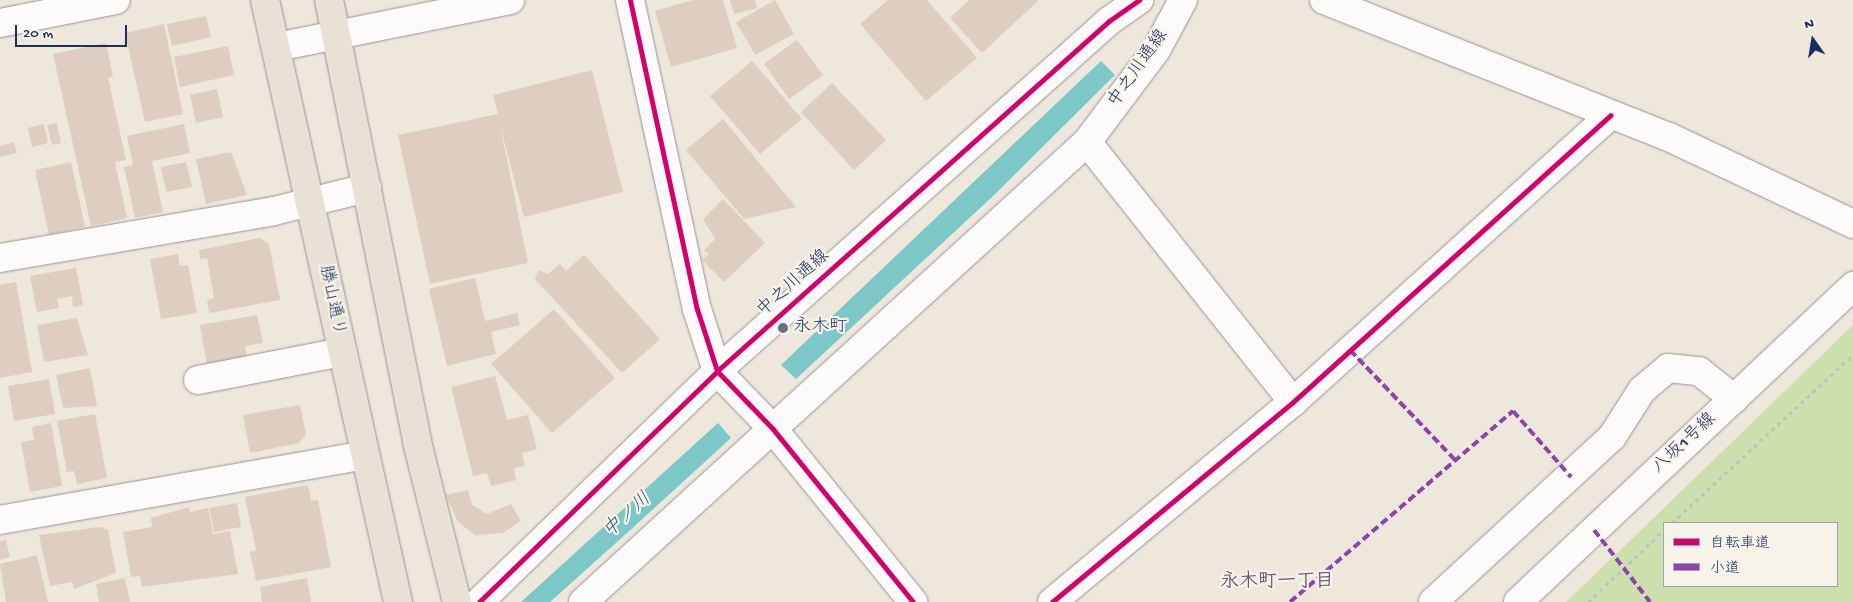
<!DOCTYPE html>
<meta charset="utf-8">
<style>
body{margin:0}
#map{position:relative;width:1853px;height:602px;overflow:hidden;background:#ede7dc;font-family:"Gochi Hand","Klee One",sans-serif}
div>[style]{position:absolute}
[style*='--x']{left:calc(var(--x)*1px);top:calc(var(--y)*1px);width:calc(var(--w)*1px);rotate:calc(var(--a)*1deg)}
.green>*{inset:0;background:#ccdfac}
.water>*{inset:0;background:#7cc8c9}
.building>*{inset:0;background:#decec2}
.path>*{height:3px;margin-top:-1.5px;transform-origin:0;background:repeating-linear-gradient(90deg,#c0c1c3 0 4px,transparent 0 8px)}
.roads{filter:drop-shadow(0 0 1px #959597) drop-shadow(0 0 1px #959597)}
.minor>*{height:28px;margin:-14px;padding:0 14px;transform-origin:14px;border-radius:14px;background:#fcfbfa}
.highway>*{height:28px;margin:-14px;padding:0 14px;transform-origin:14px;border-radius:14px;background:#e8e2d6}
.quiet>*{height:4px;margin-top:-2px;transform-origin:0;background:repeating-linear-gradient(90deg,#8e44ad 0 8px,transparent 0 12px)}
.cycleway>*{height:5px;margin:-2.5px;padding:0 2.5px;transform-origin:2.5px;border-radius:2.5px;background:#d6006c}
.dots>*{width:14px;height:14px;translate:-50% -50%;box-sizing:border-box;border:2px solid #f7f3e8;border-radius:50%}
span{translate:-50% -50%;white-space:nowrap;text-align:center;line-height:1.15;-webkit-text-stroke:4.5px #f7f3e8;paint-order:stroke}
.street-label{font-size:18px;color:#1b2f5e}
.poi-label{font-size:18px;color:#1b2f5e}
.left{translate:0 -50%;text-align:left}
.water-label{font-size:19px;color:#2a597c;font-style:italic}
.neighbourhood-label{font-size:19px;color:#675c6e;font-weight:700}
.legend{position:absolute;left:1663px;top:522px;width:175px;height:65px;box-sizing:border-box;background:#f7f3e8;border:1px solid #9fa5b1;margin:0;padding:6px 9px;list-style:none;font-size:15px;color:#1b2f5e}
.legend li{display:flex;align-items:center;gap:10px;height:25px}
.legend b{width:25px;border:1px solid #9fa5b1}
.north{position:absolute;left:1788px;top:15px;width:50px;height:50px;-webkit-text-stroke:4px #f7f3e8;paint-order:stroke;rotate:347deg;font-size:14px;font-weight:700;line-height:20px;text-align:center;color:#1b2f5e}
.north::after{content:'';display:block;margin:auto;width:18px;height:22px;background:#1b2f5e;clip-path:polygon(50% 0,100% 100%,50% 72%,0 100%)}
.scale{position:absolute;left:15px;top:25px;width:112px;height:22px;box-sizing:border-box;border:2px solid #1b2f5e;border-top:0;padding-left:6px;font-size:15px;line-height:18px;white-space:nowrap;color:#1b2f5e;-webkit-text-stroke:4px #f7f3e8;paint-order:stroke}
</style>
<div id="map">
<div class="green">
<div style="clip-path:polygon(evenodd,1853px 325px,1853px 602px,1566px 602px,1636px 535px,1853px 325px,1664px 523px,1837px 523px,1837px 586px,1664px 586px,1664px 523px)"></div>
</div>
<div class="water">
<div style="clip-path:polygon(1101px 61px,1115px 75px,993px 196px,796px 379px,781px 365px)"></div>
<div style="clip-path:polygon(718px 423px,731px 438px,627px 533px,550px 602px,521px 602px)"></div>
</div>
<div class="building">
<div style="clip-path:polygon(693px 0,723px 0,737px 48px,671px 67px,655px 11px)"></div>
<div style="clip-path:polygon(730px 0,755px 0,757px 8px,734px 14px)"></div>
<div style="clip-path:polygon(775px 0,794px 34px,755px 55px,736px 22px)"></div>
<div style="clip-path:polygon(888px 0,927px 0,977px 58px,926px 101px,860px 24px)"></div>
<div style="clip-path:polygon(969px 0,1039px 0,982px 53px,950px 18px)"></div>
<div style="clip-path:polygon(206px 16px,211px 37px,172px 46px,167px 24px)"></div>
<div style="clip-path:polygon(164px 24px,183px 114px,145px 122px,125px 33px)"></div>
<div style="clip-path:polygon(797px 40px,823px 75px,789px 99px,764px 64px)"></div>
<div style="clip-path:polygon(106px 43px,113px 76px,108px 78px,126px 160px,115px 162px,127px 218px,91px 226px,53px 54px)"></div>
<div style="clip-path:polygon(228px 46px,234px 75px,180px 87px,174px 57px)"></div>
<div style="clip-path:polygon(752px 61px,802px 119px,760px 154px,710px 96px)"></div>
<div style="clip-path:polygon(592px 70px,623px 192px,524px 217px,500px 125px,528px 263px,430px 284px,398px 135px,498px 114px,493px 95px)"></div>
<div style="clip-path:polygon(832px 83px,886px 140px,854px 170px,801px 112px)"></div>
<div style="clip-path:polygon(217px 89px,223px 117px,196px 123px,190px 95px)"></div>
<div style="clip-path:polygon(723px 119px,796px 207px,744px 219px,686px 150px)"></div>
<div style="clip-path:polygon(57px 123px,61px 143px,52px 145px,47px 125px)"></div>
<div style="clip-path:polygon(44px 124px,48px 143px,32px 147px,28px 128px)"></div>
<div style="clip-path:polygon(184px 124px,190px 153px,152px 161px,163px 212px,135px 218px,124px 167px,133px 165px,127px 136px)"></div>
<div style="clip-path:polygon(14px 142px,17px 153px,0 157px,0 146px)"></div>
<div style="clip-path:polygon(231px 152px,247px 195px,206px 204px,196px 159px)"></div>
<div style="clip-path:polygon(71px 162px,85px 227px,49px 235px,35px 170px)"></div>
<div style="clip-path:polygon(186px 162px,192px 187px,166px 192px,161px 167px)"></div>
<div style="clip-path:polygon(723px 199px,765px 243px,724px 282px,702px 260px,709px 254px,704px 250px,715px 239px,703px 219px)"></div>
<div style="clip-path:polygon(260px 238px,269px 244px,280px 300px,209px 313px,207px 300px,214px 298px,207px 258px,200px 259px,199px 250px)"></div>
<div style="clip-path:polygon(178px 254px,180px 266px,188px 265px,197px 313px,161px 319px,150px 259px)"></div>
<div style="clip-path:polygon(584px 255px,660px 339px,622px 373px,535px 279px,538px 270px,548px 274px,560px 264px,566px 271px)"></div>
<div style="clip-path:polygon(76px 268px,83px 305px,73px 307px,72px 296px,57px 299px,59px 308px,37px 312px,30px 276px)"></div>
<div style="clip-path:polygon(475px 278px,485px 321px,517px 313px,520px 325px,491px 332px,496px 354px,447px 366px,429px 289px)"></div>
<div style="clip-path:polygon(16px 282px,32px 372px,0 378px,0 285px)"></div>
<div style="clip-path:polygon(554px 309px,615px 378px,552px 433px,491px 364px)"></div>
<div style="clip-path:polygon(257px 315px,263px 343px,245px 346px,247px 357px,207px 365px,200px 325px)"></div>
<div style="clip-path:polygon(77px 318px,88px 355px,44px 362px,37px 325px)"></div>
<div style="clip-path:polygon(90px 368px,97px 406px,63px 408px,56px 375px)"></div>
<div style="clip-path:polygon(495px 376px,507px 420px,528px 415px,537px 449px,522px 453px,525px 466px,514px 468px,516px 480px,491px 486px,487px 473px,473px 476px,451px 387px)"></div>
<div style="clip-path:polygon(49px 379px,55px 414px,14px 421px,8px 386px)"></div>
<div style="clip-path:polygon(300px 405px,306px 435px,299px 443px,250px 453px,243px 415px)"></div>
<div style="clip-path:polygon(95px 414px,107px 478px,77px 484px,74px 471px,67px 472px,57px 421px)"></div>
<div style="clip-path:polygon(51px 423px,62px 486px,30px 492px,21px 442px,34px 440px,32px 427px)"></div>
<div style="clip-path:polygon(308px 485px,311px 501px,318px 500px,331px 567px,256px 581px,250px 552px,256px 550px,245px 497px)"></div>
<div style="clip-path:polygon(468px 490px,472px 505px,487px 514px,511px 504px,521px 521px,503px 533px,475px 535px,458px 522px,446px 495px)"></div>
<div style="clip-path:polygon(237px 503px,241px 527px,214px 532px,209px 508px)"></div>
<div style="clip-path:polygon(189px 507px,190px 512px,208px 508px,213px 534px,230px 531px,238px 574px,142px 587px,140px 576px,131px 577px,123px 532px,152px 527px,151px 518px)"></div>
<div style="clip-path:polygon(101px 527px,108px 530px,116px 573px,74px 589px,72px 582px,50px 586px,39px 535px)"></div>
<div style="clip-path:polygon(6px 540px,10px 557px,0 560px,0 542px)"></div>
<div style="clip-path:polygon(37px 555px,48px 602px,6px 602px,0 564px)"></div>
<div style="clip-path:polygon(125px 578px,130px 602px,99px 602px,96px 584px)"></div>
<div style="clip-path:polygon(307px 578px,311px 602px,262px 602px,260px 587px)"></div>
</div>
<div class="path">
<div style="--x:1672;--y:523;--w:247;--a:-42.9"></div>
<div style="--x:1588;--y:602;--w:105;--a:-43.5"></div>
</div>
<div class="roads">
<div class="minor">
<div style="--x:630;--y:0;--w:316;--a:77.8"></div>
<div style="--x:697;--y:309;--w:65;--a:72.1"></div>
<div style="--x:717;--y:371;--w:81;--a:46"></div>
<div style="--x:773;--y:429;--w:223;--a:51"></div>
<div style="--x:1324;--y:0;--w:371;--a:21.7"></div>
<div style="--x:1669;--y:137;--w:204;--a:25.3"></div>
<div style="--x:0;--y:23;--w:118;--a:-11.2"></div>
<div style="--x:277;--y:47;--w:238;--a:-11.4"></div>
<div style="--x:1087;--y:142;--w:332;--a:51.6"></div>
<div style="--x:0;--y:258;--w:278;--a:-9.7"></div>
<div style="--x:274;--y:211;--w:96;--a:-13.9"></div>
<div style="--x:198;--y:380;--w:147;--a:-11"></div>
<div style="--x:0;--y:520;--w:370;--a:-10.1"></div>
<div style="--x:479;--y:602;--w:332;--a:-44.1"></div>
<div style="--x:717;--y:371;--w:526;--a:-41.76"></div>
<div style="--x:1109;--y:21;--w:37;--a:-35"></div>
<div style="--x:583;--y:602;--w:682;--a:-42.39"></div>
<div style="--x:1087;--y:142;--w:115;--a:-53.1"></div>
<div style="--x:1156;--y:50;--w:57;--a:-61.6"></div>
<div style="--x:1052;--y:602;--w:313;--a:-39.7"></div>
<div style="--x:1293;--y:402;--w:428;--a:-42.1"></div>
<div style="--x:1433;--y:602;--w:243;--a:-42.7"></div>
<div style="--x:1612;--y:437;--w:56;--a:-57.4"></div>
<div style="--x:1642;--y:390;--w:34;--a:-40"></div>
<div style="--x:1668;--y:368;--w:31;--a:6"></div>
<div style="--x:1699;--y:371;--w:45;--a:38.7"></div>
<div style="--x:1518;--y:602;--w:461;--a:-43.3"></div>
</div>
<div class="highway">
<div style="--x:265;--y:0;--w:617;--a:77.54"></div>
<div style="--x:329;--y:0;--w:451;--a:78.7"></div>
<div style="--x:417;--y:442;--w:165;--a:76"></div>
</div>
</div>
<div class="quiet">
<div style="--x:1350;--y:350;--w:153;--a:46.3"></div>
<div style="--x:1594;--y:530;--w:91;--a:52.1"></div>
<div style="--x:1290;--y:602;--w:294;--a:-40.6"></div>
<div style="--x:1513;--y:411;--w:88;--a:48.7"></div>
</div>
<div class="cycleway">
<div style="--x:630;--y:0;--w:316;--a:77.8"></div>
<div style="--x:697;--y:309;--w:65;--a:72.1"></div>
<div style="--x:717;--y:371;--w:81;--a:46"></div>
<div style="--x:773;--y:429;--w:223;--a:51"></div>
<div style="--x:479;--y:602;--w:332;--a:-44.1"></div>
<div style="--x:717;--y:371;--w:526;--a:-41.76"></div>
<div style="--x:1109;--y:21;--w:37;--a:-35"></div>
<div style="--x:1052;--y:602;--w:313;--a:-39.7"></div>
<div style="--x:1293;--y:402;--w:428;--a:-42.1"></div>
</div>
<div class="dots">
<div style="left:783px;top:328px;background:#646f8a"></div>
</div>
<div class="street-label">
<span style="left:1139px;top:69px;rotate:-55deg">中之川通線</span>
<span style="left:794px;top:284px;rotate:-42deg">中之川通線</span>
<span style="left:331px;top:301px;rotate:78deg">勝山通り</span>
<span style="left:1685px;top:444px;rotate:-43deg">八坂1号線</span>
</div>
<div class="poi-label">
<span class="left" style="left:793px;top:328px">永木町</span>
</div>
<div class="water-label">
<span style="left:628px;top:516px;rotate:-42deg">中ノ川</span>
</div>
<div class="neighbourhood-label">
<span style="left:1277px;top:583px">永木町一丁目</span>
</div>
<ul class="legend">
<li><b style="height:6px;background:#d6006c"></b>自転車道</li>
<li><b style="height:6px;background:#8e44ad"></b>小道</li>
</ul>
<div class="north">N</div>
<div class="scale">20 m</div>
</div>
